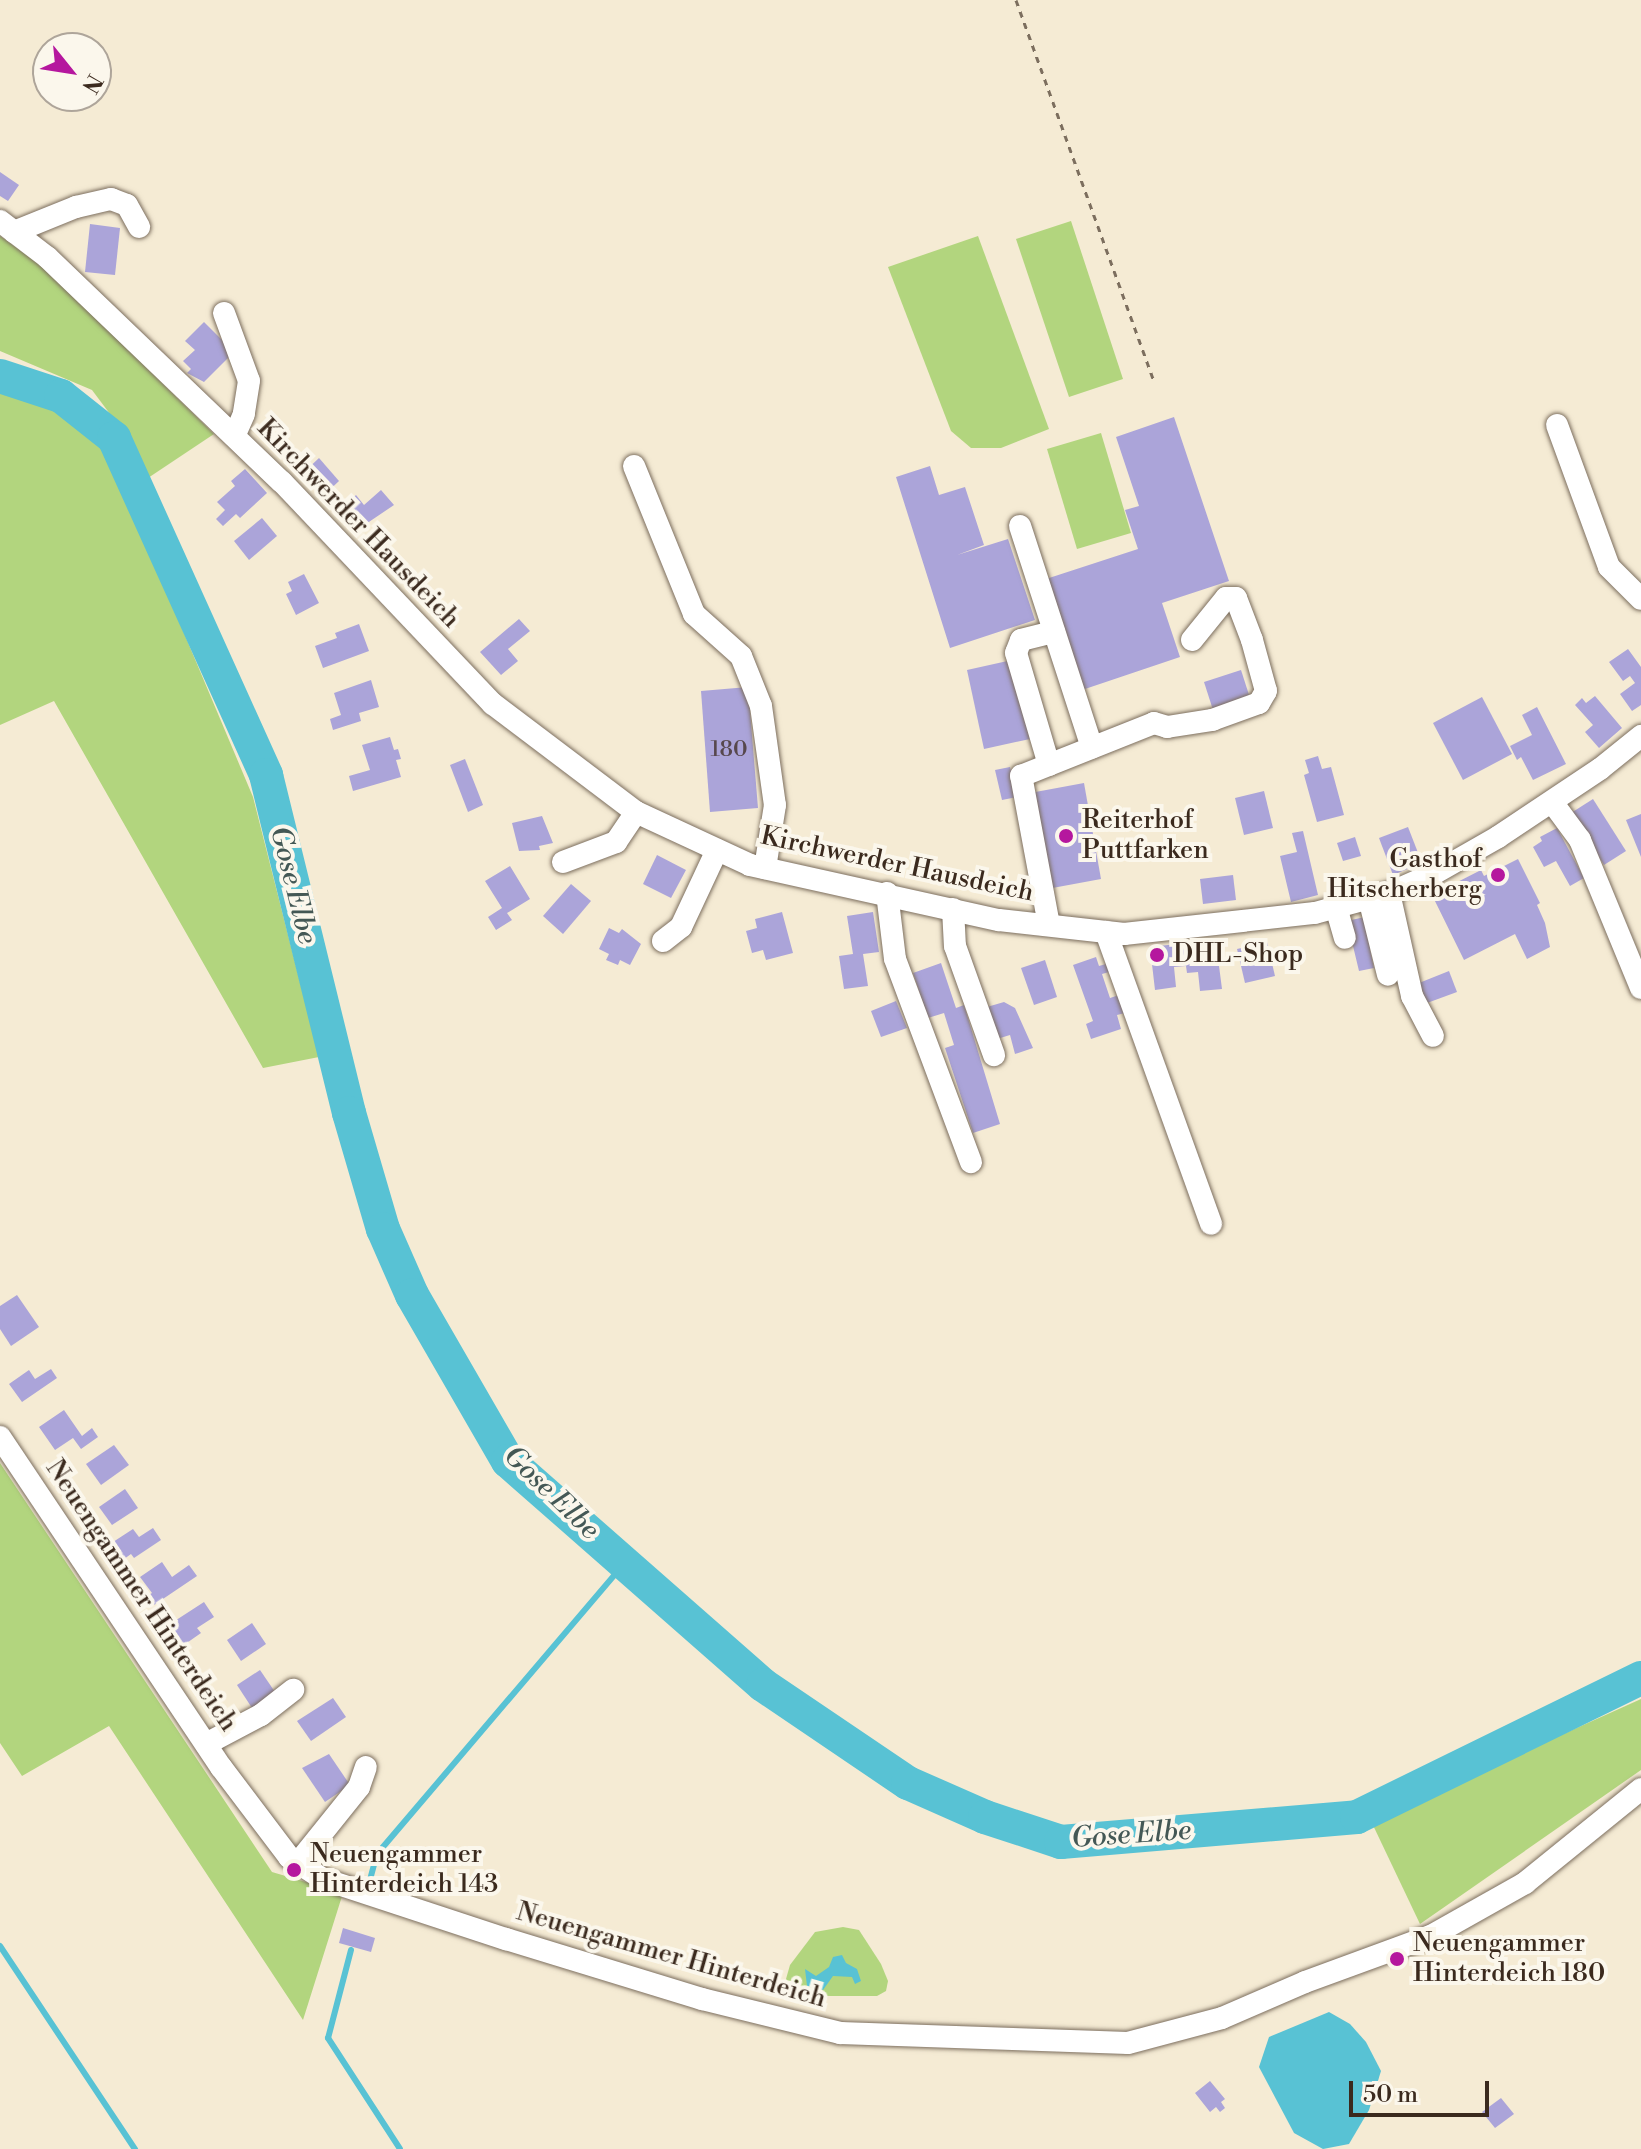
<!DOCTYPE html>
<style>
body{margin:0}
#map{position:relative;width:1641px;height:2149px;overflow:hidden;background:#f5ebd4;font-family:"Libre Bodoni",serif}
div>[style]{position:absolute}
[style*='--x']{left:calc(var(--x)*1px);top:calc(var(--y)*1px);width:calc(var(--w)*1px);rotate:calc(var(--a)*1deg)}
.green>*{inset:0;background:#b2d57e}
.water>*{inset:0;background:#58c2d4}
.stream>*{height:6px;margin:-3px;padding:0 3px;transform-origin:3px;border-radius:3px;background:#58c2d4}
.river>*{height:34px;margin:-17px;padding:0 17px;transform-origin:17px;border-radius:17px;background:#58c2d4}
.building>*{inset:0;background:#aba4d9}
.path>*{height:3px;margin-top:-1.5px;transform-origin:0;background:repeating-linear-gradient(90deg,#7c6e5e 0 6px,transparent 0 12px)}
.roads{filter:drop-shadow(0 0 2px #7c6e5e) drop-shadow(0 0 2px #7c6e5e)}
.minor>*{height:22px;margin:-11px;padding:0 11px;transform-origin:11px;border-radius:11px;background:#fff}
.dots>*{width:22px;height:22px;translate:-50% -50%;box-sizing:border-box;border:4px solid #fbf7ec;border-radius:50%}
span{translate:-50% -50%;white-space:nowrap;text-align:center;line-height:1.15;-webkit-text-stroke:8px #fbf7ec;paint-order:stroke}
.number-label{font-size:22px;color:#57484d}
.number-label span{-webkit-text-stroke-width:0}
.street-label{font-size:26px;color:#3b2a1e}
.poi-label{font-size:26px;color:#3b2a1e}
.left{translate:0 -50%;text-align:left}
.right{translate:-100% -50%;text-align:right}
.water-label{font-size:28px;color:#445855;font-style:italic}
.north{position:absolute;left:32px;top:32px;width:80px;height:80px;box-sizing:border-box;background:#fbf7ec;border:2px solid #aea59a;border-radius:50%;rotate:120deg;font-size:22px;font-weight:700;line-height:32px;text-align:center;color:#3b2a1e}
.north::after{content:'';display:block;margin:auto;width:28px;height:36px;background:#b5179e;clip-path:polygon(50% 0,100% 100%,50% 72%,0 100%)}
.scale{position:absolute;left:1349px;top:2081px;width:140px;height:36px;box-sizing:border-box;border:4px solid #3b2a1e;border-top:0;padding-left:10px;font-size:24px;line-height:28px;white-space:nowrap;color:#3b2a1e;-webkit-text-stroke:6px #fbf7ec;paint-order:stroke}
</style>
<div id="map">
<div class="green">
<div style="clip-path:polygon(1071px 221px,1123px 379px,1069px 397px,1016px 239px)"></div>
<div style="clip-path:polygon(0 236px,42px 266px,214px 434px,142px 482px,119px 426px,92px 390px,0 351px)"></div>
<div style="clip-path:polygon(978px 236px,1049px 429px,1001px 448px,971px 448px,951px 431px,888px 267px)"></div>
<div style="clip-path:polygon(0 389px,56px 409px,104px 443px,253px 797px,319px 1057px,263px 1068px,54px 701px,0 725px)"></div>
<div style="clip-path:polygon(1101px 433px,1131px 533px,1077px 549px,1047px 449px)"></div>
<div style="clip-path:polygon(0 1463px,272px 1872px,343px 1893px,303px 2020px,109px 1726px,22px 1776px,0 1743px)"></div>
<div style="clip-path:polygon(1641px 1699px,1641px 1770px,1420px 1924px,1371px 1821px)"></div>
<div style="clip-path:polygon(843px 1927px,859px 1930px,881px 1964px,888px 1981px,886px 1991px,877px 1996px,830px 1996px,810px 1995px,791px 1986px,786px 1979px,790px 1965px,815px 1932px)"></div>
</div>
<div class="water">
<div style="clip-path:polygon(842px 1955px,846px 1963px,857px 1969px,861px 1981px,855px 1984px,852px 1977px,833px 1976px,823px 1990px,807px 1986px,805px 1969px,816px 1976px,829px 1967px,833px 1957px)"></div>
<div style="clip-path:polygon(1329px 2012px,1350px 2024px,1366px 2042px,1381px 2071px,1369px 2110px,1349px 2144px,1323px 2149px,1294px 2133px,1259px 2067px,1269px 2037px)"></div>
</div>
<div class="stream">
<div style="--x:371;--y:1876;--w:23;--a:-75"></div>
<div style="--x:377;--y:1854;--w:380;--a:-49.6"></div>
<div style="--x:0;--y:1946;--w:244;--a:56.4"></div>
<div style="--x:351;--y:1950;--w:91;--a:104.6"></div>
<div style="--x:328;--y:2038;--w:132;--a:57"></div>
</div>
<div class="river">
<div style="--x:0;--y:376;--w:64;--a:18.2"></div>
<div style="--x:61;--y:396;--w:68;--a:38.4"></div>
<div style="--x:114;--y:438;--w:370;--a:65.7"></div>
<div style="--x:266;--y:775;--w:348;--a:76.2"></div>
<div style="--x:349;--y:1113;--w:121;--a:73.7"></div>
<div style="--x:383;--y:1229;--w:72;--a:66.3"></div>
<div style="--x:412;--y:1295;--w:192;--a:60"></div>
<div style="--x:508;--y:1461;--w:339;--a:41.3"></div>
<div style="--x:763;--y:1685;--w:175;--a:34.1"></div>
<div style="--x:908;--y:1783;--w:84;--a:23.8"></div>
<div style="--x:985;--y:1817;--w:80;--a:18.2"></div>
<div style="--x:1061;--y:1842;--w:297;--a:-4.8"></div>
<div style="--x:1357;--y:1817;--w:316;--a:-26.1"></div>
</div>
<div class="building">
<div style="clip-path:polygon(0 172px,19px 185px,8px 201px,0 196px)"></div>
<div style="clip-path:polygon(90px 224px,120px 228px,115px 275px,85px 272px)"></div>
<div style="clip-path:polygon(204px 322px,234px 352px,204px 382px,187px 373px,191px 369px,183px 361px,195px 350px,185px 341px)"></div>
<div style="clip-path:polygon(1174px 417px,1229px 581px,1162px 603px,1180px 657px,1082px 690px,1046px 579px,1138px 549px,1125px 510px,1139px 506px,1116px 437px)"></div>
<div style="clip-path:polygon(319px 458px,339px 481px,323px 496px,303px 473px)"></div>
<div style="clip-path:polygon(930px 466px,939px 495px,965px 487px,984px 545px,957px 555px,1008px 539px,1035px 620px,950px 648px,896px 477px)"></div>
<div style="clip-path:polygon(245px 469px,267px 493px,240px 518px,236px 514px,223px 526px,216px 519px,225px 510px,217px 502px,235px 486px,231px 481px)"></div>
<div style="clip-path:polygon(381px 490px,394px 505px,357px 530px,340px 510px,356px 495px,364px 505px)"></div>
<div style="clip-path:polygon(262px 518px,277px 536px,249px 560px,234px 541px)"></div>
<div style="clip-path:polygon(304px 574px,319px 603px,296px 615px,286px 594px,292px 591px,288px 582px)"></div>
<div style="clip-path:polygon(519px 619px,530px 631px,508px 649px,518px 661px,501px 675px,480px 652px)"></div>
<div style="clip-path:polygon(359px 624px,369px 651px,323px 668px,315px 646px,337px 638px,335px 633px)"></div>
<div style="clip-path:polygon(1628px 649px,1641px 667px,1641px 705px,1632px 711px,1620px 694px,1635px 683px,1630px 676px,1623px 681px,1609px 662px)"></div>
<div style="clip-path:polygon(1012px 660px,1030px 739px,984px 749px,967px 670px)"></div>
<div style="clip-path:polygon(1241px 670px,1250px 698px,1213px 710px,1204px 682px)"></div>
<div style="clip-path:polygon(371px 680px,379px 707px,359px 713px,361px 721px,333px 730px,330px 719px,341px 715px,334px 693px)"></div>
<div style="clip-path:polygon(748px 687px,758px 808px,710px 812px,701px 691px)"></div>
<div style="clip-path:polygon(1595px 696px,1622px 728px,1599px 748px,1585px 732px,1593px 725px,1575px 705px,1582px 698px,1586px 703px)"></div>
<div style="clip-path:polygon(1482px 697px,1512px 754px,1463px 780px,1433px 723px)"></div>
<div style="clip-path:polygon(1537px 707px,1566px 764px,1533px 780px,1521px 757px,1517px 760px,1510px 746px,1532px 735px,1522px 715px)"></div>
<div style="clip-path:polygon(390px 737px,394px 750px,398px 749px,401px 759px,396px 760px,401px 777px,353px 791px,349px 776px,370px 770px,362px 745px)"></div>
<div style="clip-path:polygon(1318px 756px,1322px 769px,1331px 767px,1344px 815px,1317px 822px,1304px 775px,1309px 773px,1305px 760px)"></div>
<div style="clip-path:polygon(465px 759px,483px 805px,468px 812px,450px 765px)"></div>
<div style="clip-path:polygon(1010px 767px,1017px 797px,1002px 800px,995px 770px)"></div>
<div style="clip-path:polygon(1084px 783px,1101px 879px,1047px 889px,1030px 793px)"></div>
<div style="clip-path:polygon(1264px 791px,1273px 828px,1244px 835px,1235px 798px)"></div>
<div style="clip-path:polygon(1593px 799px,1626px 851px,1604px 865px,1571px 813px)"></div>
<div style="clip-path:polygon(1641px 814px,1641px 857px,1626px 820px)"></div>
<div style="clip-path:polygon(542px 816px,553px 843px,539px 846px,540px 850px,519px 851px,512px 823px)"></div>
<div style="clip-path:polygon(1408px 827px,1422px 863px,1393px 875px,1379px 838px)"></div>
<div style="clip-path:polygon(1557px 828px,1584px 878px,1570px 886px,1556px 861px,1544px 867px,1533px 847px,1542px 841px,1540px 837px)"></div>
<div style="clip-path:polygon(1303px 831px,1318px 895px,1291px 902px,1280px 856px,1297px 852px,1292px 833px)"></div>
<div style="clip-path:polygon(1355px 837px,1361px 856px,1343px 861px,1337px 843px)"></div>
<div style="clip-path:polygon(657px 855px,686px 870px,671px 898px,643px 884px)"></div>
<div style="clip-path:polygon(1518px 859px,1540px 903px,1537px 905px,1545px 923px,1550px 947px,1527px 959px,1515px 934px,1464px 960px,1432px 895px,1481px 870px,1484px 876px)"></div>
<div style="clip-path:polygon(510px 866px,530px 899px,507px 913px,512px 920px,496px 930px,488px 917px,502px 908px,485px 881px)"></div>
<div style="clip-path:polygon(1233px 875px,1236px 900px,1203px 904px,1200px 879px)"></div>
<div style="clip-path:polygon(571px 884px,591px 901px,563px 934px,543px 916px)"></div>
<div style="clip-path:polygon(782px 912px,793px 953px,766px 960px,763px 950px,752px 953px,746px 931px,757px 928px,755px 919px)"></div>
<div style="clip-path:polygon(873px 912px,879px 952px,863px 954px,868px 986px,844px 989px,839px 956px,853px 954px,847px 916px)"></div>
<div style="clip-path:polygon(1369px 916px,1376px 948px,1370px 949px,1374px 968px,1359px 971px,1347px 921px)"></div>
<div style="clip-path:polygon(609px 928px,619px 933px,622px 929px,641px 944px,630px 965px,620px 960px,618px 965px,606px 960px,609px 954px,599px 949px)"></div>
<div style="clip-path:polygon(1204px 941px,1206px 960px,1218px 958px,1222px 989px,1200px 991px,1198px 972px,1187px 973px,1186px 966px,1174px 967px,1176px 987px,1155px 990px,1150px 947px)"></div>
<div style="clip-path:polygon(1267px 942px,1275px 976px,1245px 983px,1237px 949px)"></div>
<div style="clip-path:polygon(1096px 957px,1099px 966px,1106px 964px,1109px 972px,1102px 974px,1110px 998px,1119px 995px,1125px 1013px,1117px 1015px,1121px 1029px,1091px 1039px,1086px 1024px,1093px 1021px,1073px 965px)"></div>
<div style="clip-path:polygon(1045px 960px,1057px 997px,1034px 1005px,1021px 968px)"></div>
<div style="clip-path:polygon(941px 963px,956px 1008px,964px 1005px,1000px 1124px,973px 1133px,945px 1048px,954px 1045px,944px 1013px,928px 1018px,913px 973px)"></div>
<div style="clip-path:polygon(1449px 971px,1457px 992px,1427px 1003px,1419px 983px)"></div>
<div style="clip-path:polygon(896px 1001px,907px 1028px,881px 1037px,871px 1011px)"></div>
<div style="clip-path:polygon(1004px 1002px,1015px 1008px,1033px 1048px,1015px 1054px,1010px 1035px,997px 1039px,987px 1007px)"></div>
<div style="clip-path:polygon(17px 1295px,39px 1327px,11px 1346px,0 1329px,0 1306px)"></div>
<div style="clip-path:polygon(51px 1369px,57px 1378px,22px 1402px,9px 1384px,29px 1370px,35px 1379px)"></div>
<div style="clip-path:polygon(64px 1410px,82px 1436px,92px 1428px,98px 1437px,81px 1449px,73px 1438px,55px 1450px,39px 1427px)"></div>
<div style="clip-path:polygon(114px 1445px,129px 1465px,101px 1485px,86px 1464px)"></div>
<div style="clip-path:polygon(125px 1489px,138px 1508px,112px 1525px,99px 1507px)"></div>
<div style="clip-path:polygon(153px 1528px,161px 1540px,134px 1558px,131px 1554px,124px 1559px,113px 1542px,133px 1529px,139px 1537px)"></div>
<div style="clip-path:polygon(162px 1562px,172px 1577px,189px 1565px,197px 1576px,154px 1605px,147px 1596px,152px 1593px,140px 1577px)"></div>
<div style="clip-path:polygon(204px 1602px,214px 1617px,197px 1628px,201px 1633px,181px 1647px,167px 1626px)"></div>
<div style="clip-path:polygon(252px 1623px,266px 1644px,241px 1661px,227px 1640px)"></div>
<div style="clip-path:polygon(260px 1670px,275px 1692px,252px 1708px,237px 1685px)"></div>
<div style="clip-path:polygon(333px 1698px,346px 1717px,311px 1741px,297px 1721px)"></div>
<div style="clip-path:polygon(329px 1754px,350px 1785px,325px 1802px,302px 1768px)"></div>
<div style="clip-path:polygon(343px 1928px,375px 1938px,371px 1952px,339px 1943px)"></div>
<div style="clip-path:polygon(1210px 2081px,1225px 2099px,1221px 2102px,1225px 2108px,1220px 2112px,1216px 2107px,1210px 2112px,1195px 2093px)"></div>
<div style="clip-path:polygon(1501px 2098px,1514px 2114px,1495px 2128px,1482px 2112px)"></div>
</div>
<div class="path">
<div style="--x:1016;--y:0;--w:406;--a:70.1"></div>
</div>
<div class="roads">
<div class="minor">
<div style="--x:0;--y:221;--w:59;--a:37.5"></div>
<div style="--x:47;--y:257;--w:325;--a:43.8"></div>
<div style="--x:282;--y:482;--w:306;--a:46.5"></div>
<div style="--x:493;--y:704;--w:179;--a:37.1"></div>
<div style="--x:636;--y:812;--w:126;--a:24.9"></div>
<div style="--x:750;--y:865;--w:255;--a:12.5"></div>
<div style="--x:999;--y:920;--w:126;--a:6.4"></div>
<div style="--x:1124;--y:934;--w:192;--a:-6.3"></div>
<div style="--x:1315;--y:913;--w:80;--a:-15.3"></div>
<div style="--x:1392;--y:892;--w:47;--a:-23.8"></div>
<div style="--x:1435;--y:873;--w:73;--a:-29.7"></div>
<div style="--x:1498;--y:837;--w:123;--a:-33.7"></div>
<div style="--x:1600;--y:769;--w:53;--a:-38.8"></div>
<div style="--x:14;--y:232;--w:67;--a:-22"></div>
<div style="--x:76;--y:207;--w:36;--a:-13"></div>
<div style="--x:111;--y:199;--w:17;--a:21"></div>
<div style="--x:127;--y:205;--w:25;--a:61"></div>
<div style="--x:224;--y:313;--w:72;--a:69.8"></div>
<div style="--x:249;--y:381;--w:33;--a:99"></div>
<div style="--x:244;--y:414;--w:24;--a:114"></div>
<div style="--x:1557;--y:425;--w:151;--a:69.9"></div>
<div style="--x:1609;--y:567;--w:45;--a:45"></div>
<div style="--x:634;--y:466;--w:160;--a:67.9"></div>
<div style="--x:694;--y:614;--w:63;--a:41.8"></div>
<div style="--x:741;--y:656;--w:54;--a:68.2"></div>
<div style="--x:761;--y:706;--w:100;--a:82"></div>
<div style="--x:775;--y:805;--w:64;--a:99"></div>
<div style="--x:1020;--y:526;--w:233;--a:72"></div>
<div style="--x:1049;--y:765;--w:117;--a:-106.4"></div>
<div style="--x:1016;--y:653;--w:14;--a:-69"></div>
<div style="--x:1021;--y:640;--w:34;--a:-14"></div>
<div style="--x:1552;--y:802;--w:47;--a:53.6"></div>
<div style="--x:1580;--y:840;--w:160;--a:67.6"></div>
<div style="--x:563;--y:862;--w:57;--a:-20.7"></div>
<div style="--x:616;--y:842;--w:36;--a:-56"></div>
<div style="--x:887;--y:893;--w:66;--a:83.1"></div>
<div style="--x:895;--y:959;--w:217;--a:69.5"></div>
<div style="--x:1389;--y:893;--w:106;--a:77.4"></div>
<div style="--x:1412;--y:996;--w:45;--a:62.3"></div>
<div style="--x:1369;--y:898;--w:79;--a:76.1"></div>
<div style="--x:1336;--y:907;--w:32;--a:74"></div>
<div style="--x:953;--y:909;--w:37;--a:87"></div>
<div style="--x:955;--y:946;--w:116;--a:70.3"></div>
<div style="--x:1049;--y:925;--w:152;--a:-100.6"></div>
<div style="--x:1021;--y:776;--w:143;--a:-21.7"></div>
<div style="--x:1154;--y:723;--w:14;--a:17"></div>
<div style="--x:1167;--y:727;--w:46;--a:-8.8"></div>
<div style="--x:1212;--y:720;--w:50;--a:-19.9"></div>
<div style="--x:1259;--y:703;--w:14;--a:-60"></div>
<div style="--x:1266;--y:691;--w:53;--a:-105.4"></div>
<div style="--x:1252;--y:640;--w:45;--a:-110.9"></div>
<div style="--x:1236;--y:598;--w:10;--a:180"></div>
<div style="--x:1226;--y:598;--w:54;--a:129"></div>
<div style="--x:1106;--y:932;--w:310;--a:70.2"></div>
<div style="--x:663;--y:941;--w:23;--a:-38"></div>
<div style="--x:681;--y:927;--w:85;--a:-64.9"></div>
<div style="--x:0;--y:1437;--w:397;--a:56.2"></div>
<div style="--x:221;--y:1767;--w:113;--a:52.9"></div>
<div style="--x:289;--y:1857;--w:40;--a:32.9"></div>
<div style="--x:323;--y:1879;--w:193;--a:18.2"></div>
<div style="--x:506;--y:1939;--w:205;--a:17"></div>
<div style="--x:702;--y:1999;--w:142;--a:13.8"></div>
<div style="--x:840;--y:2033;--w:288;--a:2"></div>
<div style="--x:1128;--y:2043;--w:97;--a:-14.9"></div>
<div style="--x:1222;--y:2018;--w:90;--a:-23.4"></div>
<div style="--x:1305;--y:1982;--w:134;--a:-20.1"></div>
<div style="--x:1431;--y:1936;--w:108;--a:-29.4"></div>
<div style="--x:1525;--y:1883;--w:149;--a:-39"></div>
<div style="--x:206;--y:1744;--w:62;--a:-27.8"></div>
<div style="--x:261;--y:1715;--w:41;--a:-38"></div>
<div style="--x:298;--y:1863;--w:97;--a:-51.2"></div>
<div style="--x:359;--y:1787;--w:21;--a:-71"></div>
</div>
</div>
<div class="dots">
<div style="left:1066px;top:836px;background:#b5179e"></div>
<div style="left:1498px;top:875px;background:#b5179e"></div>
<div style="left:1157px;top:955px;background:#b5179e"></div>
<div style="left:294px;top:1870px;background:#b5179e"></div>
<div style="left:1397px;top:1959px;background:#b5179e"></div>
</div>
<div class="number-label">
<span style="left:729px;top:750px">180</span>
</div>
<div class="street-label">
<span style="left:358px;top:524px;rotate:46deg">Kirchwerder Hausdeich</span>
<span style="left:897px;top:865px;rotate:12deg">Kirchwerder Hausdeich</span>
<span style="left:141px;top:1596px;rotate:56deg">Neuengammer Hinterdeich</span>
<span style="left:671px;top:1956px;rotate:16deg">Neuengammer Hinterdeich</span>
</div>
<div class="poi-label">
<span class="left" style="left:1082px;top:836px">Reiterhof<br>Puttfarken</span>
<span class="right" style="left:1482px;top:875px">Gasthof<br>Hitscherberg</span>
<span class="left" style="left:1173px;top:955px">DHL-Shop</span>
<span class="left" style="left:310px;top:1870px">Neuengammer<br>Hinterdeich 143</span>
<span class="left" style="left:1413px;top:1959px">Neuengammer<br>Hinterdeich 180</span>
</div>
<div class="water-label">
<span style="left:293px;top:885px;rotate:76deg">Gose Elbe</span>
<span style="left:551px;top:1493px;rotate:44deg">Gose Elbe</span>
<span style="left:1131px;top:1835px;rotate:-4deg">Gose Elbe</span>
</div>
<div class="north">N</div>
<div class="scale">50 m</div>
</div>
